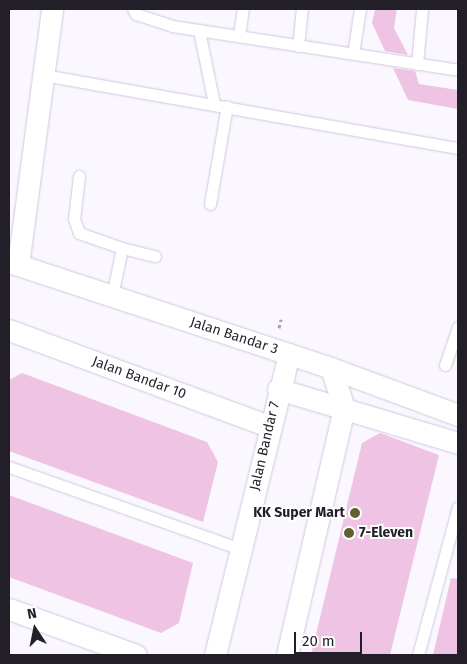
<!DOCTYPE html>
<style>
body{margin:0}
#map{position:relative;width:467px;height:664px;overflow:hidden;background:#faf8fe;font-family:"Fira Sans",sans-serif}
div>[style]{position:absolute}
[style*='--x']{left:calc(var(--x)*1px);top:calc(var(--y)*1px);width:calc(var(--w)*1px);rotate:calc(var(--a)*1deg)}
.building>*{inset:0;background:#eec3e3}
.path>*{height:3px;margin-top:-1.5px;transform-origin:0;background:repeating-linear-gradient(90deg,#a5a2aa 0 4px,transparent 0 6.5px)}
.roads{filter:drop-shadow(0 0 1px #d1c7e2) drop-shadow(0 0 1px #d1c7e2)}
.lane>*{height:11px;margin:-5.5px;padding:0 5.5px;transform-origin:5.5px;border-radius:5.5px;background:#fff}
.street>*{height:21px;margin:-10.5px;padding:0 10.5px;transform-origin:10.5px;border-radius:10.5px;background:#fff}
.dots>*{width:14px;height:14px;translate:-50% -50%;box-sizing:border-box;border:2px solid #fff;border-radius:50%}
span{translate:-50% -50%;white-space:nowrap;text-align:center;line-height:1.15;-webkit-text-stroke:4px #fff;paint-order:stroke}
.street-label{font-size:14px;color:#221f29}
.poi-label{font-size:14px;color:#221f29;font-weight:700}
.right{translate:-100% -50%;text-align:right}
.left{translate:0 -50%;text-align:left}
.frame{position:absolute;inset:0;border:10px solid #221f29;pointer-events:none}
.north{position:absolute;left:10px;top:604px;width:50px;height:50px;-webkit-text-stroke:4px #fff;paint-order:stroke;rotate:349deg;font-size:14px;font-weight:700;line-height:20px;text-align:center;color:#221f29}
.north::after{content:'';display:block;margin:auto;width:18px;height:22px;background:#221f29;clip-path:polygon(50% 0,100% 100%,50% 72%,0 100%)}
.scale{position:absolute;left:294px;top:632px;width:68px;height:22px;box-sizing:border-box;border:2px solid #221f29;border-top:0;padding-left:6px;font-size:15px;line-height:18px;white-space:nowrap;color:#221f29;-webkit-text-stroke:4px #fff;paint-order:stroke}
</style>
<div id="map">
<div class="building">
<div style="clip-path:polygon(375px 9px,397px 9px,394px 28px,408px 55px,385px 51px,372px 23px)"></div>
<div style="clip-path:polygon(393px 68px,415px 71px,419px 84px,458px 90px,458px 109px,408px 100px)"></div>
<div style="clip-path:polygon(22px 373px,207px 442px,218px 462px,203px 522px,9px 451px,9px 380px)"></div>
<div style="clip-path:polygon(380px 433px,439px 455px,390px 655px,311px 655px,362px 443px)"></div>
<div style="clip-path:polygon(9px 495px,193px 563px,179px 623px,161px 633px,9px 577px)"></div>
<div style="clip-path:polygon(451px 578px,458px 579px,458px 655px,433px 655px)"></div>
</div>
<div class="path">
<div style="--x:279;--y:328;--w:9;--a:-77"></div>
</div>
<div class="roads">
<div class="lane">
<div style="--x:133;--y:9;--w:6;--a:59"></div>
<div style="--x:136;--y:14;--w:38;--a:18"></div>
<div style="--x:172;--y:26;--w:289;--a:8.7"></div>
<div style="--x:199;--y:30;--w:76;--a:78.5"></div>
<div style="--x:239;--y:36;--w:27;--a:-82"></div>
<div style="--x:298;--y:46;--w:37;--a:-84"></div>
<div style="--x:353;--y:54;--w:46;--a:-81.2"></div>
<div style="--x:417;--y:64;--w:55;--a:-84.8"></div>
<div style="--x:43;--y:75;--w:421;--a:10"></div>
<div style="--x:79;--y:176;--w:43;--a:96.6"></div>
<div style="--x:74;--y:219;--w:15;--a:70"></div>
<div style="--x:79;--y:233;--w:46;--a:19.2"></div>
<div style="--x:122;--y:248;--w:49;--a:101.8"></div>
<div style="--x:210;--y:204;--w:99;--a:-80.2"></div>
<div style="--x:122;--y:248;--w:34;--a:14"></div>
<div style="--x:445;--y:365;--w:40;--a:-71.1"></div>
<div style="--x:9;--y:467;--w:246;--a:19.5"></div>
<div style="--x:418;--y:655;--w:153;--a:-74.9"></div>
</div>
<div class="street">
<div style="--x:9;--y:262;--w:339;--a:18.2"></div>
<div style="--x:331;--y:368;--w:135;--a:20.3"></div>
<div style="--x:18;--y:265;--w:258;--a:-82.4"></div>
<div style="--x:9;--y:330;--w:277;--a:20.3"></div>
<div style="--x:278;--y:389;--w:188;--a:16.7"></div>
<div style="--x:9;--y:609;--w:135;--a:19.9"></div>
<div style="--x:215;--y:655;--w:310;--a:-76.2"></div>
<div style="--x:287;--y:655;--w:253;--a:-77"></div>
<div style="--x:344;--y:408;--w:42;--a:-108"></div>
</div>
</div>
<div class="dots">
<div style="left:355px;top:513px;background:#5f622f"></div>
<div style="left:349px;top:533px;background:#5f622f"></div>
</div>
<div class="street-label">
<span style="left:234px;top:336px;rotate:18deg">Jalan Bandar 3</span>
<span style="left:139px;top:378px;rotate:20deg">Jalan Bandar 10</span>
<span style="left:265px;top:446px;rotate:-77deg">Jalan Bandar 7</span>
</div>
<div class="poi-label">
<span class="right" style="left:345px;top:513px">KK Super Mart</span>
<span class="left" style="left:359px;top:533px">7-Eleven</span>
</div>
<div class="frame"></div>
<div class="north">N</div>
<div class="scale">20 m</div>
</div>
